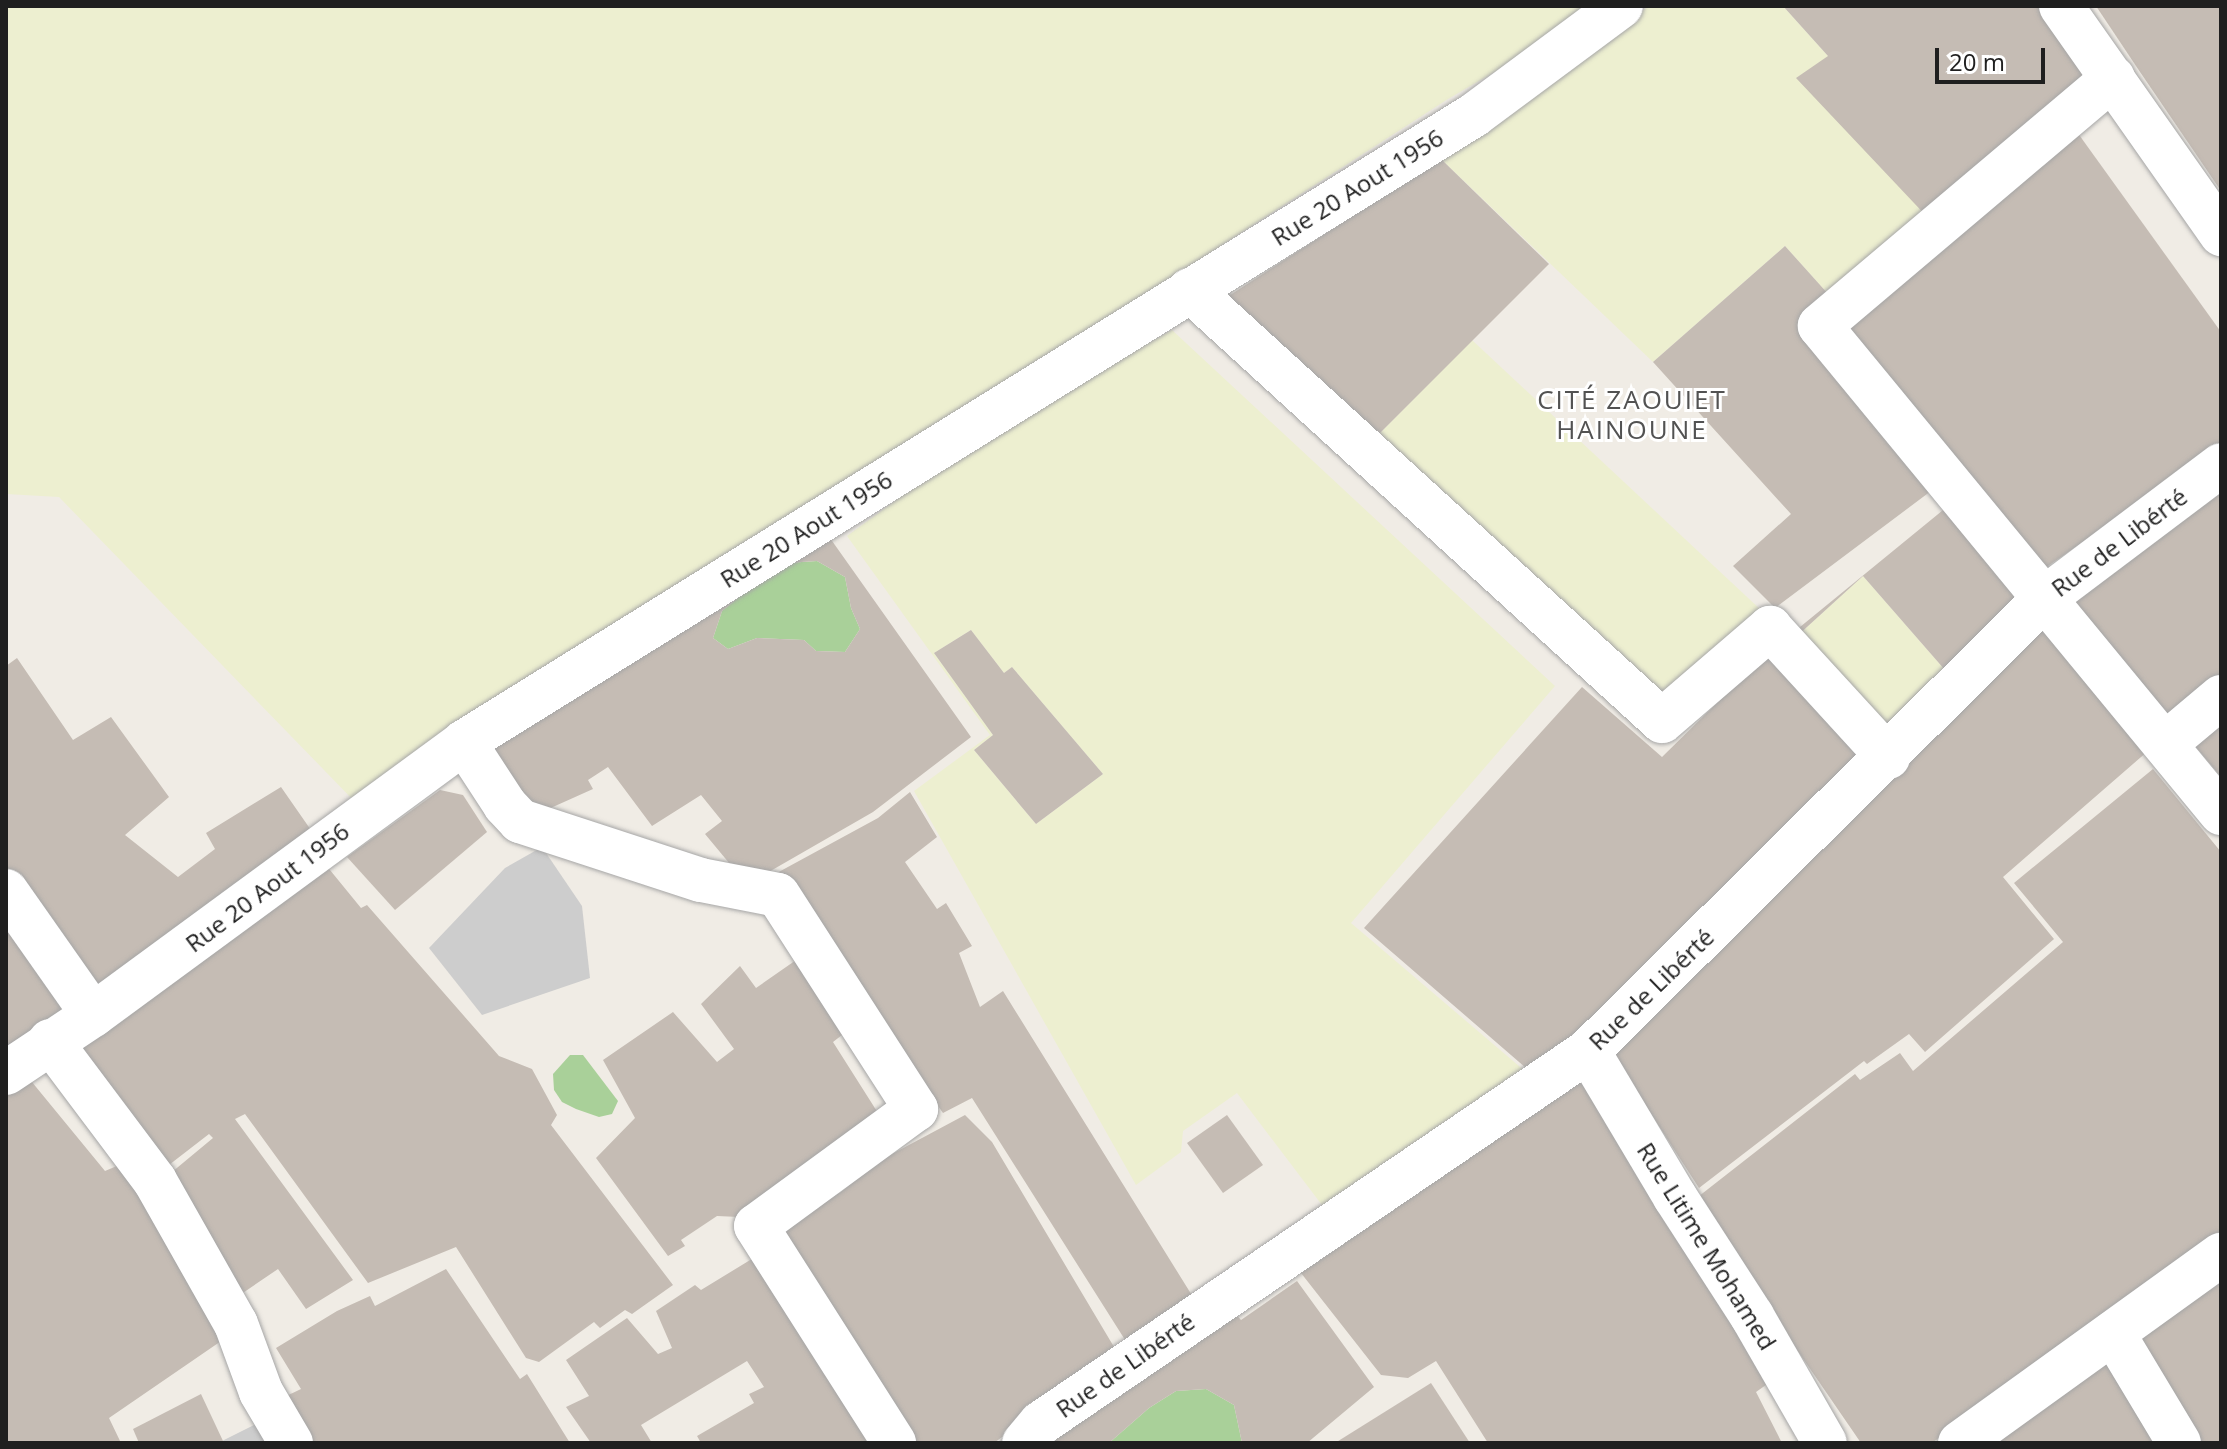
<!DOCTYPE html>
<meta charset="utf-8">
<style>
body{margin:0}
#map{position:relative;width:2227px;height:1449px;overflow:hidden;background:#f0ece5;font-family:"Open Sans",sans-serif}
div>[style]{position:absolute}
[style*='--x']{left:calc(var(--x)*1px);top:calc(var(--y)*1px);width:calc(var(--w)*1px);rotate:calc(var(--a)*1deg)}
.religious>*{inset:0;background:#cdcdcd}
.farmland>*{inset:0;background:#edefd0}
.forest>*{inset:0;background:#a9d099}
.building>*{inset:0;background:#c5bcb4}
.roads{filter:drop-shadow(0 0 2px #a6a6a6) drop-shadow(0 0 2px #a6a6a6)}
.minor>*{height:44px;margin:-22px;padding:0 22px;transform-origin:22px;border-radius:22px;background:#fff}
span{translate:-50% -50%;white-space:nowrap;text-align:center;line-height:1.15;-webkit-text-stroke:6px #fff;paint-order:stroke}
.street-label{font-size:24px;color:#1f1f1f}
.neighbourhood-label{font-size:26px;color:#525252;letter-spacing:2px}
.frame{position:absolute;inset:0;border:8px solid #1f1f1f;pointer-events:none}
.scale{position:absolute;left:1935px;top:48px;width:110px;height:36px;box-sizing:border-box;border:4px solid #1f1f1f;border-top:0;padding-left:10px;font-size:24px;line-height:28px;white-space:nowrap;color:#1f1f1f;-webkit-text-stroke:6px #fff;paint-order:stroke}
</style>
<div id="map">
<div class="religious">
<div style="clip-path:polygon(542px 847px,582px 906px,590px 978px,482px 1015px,429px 948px,505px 868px)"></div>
<div style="clip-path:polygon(260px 1422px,273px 1443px,218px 1443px)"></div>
</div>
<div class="farmland">
<div style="clip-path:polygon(6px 6px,1599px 6px,1577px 24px,1448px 99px,357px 804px,59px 497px,6px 494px)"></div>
<div style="clip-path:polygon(1649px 6px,1783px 6px,1828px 56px,1931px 221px,1838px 305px,1785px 246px,1653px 362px,1441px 159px)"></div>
<div style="clip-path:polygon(evenodd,1172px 330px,1555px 686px,1351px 923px,1533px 1078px,1328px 1213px,1237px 1093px,1183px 1131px,1181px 1152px,1136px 1185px,914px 791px,990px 735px,847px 536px,995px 428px,1172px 330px,971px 630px,1004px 673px,1012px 667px,1103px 774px,1036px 824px,974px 750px,993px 735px,934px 653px,971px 630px)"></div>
<div style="clip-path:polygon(1472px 340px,1761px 610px,1657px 698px,1374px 439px)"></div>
<div style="clip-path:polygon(1863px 576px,1945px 670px,1884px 733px,1796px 637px)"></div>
</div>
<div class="forest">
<div style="clip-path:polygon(817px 561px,845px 577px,851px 608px,860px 629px,845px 652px,816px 651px,804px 640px,757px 638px,728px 649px,713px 638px,722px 611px,760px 580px,787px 563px)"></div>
<div style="clip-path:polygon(570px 1055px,583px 1055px,618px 1101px,612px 1114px,599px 1117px,576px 1109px,562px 1102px,554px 1090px,553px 1074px)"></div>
<div style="clip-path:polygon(1206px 1389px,1234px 1405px,1242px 1443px,1109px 1443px,1149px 1408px,1176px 1391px)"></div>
</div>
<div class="building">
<div style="clip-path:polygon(1783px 6px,2056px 6px,2105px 71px,1931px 221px,1796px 78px,1828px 56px)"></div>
<div style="clip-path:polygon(2096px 6px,2221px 6px,2221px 191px,2136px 66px)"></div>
<div style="clip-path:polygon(2072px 125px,2221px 332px,2221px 447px,2042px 570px,1834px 320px)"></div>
<div style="clip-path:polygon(1441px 159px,1549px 264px,1374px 439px,1224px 299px)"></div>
<div style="clip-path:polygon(1785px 246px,1838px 305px,1809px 329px,1939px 485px,1775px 608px,1733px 566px,1791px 514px,1653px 362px)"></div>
<div style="clip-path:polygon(2221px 483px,2221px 689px,2177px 725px,2068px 593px)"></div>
<div style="clip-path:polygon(1959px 497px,2033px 593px,1945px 670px,1863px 576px,1796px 637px,1789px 636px)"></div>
<div style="clip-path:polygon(evenodd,825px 531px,971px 737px,873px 812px,767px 873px,749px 887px,705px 834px,722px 821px,701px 795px,652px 826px,608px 767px,588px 780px,593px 789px,535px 815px,488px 758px,495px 736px,825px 531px,817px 561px,845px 577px,851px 608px,860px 629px,845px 652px,816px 651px,804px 640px,757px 638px,728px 649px,713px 638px,722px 611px,760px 580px,787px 563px,817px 561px)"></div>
<div style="clip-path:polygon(2046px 607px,2156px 744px,2003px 877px,2054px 939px,1925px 1052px,1909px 1034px,1867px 1064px,1864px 1061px,1699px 1188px,1611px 1052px)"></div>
<div style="clip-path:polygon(971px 630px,1004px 673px,1012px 667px,1103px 774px,1036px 824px,974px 750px,993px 735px,934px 653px)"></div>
<div style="clip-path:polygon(1772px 649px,1865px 753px,1533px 1074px,1364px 928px,1582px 687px,1662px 757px)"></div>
<div style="clip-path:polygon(17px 658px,73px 740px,111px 717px,169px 797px,125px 835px,178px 877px,215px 849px,206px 833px,281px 787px,313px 833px,107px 999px,6px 877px,6px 666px)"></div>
<div style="clip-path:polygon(2221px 705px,2221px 777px,2185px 734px)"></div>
<div style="clip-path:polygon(2153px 769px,2221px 852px,2221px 1230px,1932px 1443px,1861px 1443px,1694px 1200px,1855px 1074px,1860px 1080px,1900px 1053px,1913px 1071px,2063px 942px,2014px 883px)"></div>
<div style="clip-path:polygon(440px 790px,463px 795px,487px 832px,395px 910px,347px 857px)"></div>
<div style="clip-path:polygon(910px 792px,937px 837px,905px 862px,937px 909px,946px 903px,972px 946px,959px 953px,980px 1007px,1003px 991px,1193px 1297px,1127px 1343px,972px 1098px,943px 1113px,775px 874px,878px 818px)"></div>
<div style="clip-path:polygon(321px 859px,361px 908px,367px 905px,499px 1056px,532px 1069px,557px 1115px,551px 1125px,673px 1285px,632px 1314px,625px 1310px,600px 1328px,594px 1322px,539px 1362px,526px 1358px,456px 1247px,368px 1283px,245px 1114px,235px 1119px,353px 1280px,306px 1309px,278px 1269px,234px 1299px,160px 1182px,213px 1138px,209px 1134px,156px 1175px,71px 1047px)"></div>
<div style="clip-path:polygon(6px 913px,73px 1017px,6px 1059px)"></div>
<div style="clip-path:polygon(799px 958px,851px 1028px,833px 1042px,878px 1113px,739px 1217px,717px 1216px,681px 1240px,685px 1246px,668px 1256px,596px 1158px,635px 1118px,603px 1060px,673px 1012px,717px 1062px,734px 1049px,701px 1004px,740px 966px,756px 988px)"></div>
<div style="clip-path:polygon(27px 1076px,105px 1171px,131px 1160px,227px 1337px,109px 1418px,121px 1443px,6px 1443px,6px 1092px)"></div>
<div style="clip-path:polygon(1589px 1076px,1773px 1380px,1756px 1392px,1782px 1443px,1488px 1443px,1436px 1361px,1408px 1378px,1381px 1375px,1301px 1273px)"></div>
<div style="clip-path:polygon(965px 1115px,992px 1142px,1117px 1352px,994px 1443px,907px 1443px,778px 1245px,782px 1224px,841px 1192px,879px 1161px)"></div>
<div style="clip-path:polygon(1227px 1115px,1263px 1165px,1223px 1193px,1187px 1143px)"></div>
<div style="clip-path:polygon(760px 1254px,877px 1443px,701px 1443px,697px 1436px,754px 1403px,749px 1394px,764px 1387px,747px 1361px,641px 1425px,652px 1443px,591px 1443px,566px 1407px,589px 1396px,566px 1360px,627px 1318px,658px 1354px,672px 1348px,656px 1311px,695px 1285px,701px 1290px)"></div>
<div style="clip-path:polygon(446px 1269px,520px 1379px,527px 1374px,570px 1443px,302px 1443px,276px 1401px,301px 1389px,276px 1348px,337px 1311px,370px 1296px,375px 1306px)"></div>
<div style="clip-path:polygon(2221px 1273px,2221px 1442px,2200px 1443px,2127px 1337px)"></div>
<div style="clip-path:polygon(1297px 1281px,1374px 1387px,1307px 1443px,1242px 1443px,1234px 1405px,1206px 1389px,1176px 1391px,1149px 1408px,1109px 1443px,1049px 1443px,1225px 1302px,1241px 1320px)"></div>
<div style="clip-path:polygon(2109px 1355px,2167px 1443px,1979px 1443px)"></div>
<div style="clip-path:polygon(1431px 1383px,1470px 1443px,1335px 1443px)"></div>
<div style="clip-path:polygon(201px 1394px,223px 1441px,139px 1443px,133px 1429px)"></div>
</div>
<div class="roads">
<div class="minor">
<div style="--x:2061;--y:6;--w:279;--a:54.9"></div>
<div style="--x:2113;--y:78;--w:384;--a:139.8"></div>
<div style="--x:1820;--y:326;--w:631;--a:50.53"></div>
<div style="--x:1190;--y:290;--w:639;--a:42.4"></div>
<div style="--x:1662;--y:721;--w:143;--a:-40.7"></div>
<div style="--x:1770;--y:628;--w:175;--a:47.5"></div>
<div style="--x:464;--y:742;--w:75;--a:56.9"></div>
<div style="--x:505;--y:805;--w:22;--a:47"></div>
<div style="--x:520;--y:821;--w:190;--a:18.1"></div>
<div style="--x:701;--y:880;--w:78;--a:11"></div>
<div style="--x:778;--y:895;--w:255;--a:57.2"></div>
<div style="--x:916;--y:1109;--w:198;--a:143.8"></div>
<div style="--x:756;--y:1226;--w:257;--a:57.5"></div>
<div style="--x:2165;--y:744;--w:73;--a:-40"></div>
<div style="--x:6;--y:891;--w:151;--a:54.9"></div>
<div style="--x:50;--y:1041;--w:175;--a:53.1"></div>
<div style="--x:155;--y:1181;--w:164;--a:60.5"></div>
<div style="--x:236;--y:1324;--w:72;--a:69.8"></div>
<div style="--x:261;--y:1392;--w:59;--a:59.5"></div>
<div style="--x:1588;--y:1051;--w:170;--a:59.2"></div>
<div style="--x:1675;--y:1197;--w:142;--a:57.1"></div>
<div style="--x:1752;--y:1316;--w:146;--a:60.1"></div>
<div style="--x:6;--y:1073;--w:105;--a:-33.7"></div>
<div style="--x:93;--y:1015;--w:461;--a:-36.3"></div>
<div style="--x:464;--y:742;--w:1189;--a:-31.83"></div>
<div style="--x:1474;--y:115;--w:183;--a:-36.6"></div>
<div style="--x:2113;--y:1333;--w:128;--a:59"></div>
<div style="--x:1024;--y:1443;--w:26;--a:-50"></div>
<div style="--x:1041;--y:1423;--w:662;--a:-34.22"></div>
<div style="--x:1588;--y:1051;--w:645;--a:-44.75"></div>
<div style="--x:2046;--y:597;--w:219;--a:-37"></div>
<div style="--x:1960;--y:1443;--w:322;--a:-35.8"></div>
</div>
</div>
<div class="street-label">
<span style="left:1357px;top:187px;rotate:-32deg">Rue 20 Aout 1956</span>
<span style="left:806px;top:529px;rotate:-32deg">Rue 20 Aout 1956</span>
<span style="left:2119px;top:542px;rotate:-37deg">Rue de Libérté</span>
<span style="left:267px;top:887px;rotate:-37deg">Rue 20 Aout 1956</span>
<span style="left:1651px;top:989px;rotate:-44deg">Rue de Libérté</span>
<span style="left:1707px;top:1246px;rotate:58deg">Rue Litime Mohamed</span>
<span style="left:1125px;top:1365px;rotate:-35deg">Rue de Libérté</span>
</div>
<div class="neighbourhood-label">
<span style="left:1632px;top:415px">CITÉ ZAOUIET<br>HAINOUNE</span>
</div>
<div class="frame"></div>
<div class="scale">20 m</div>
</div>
